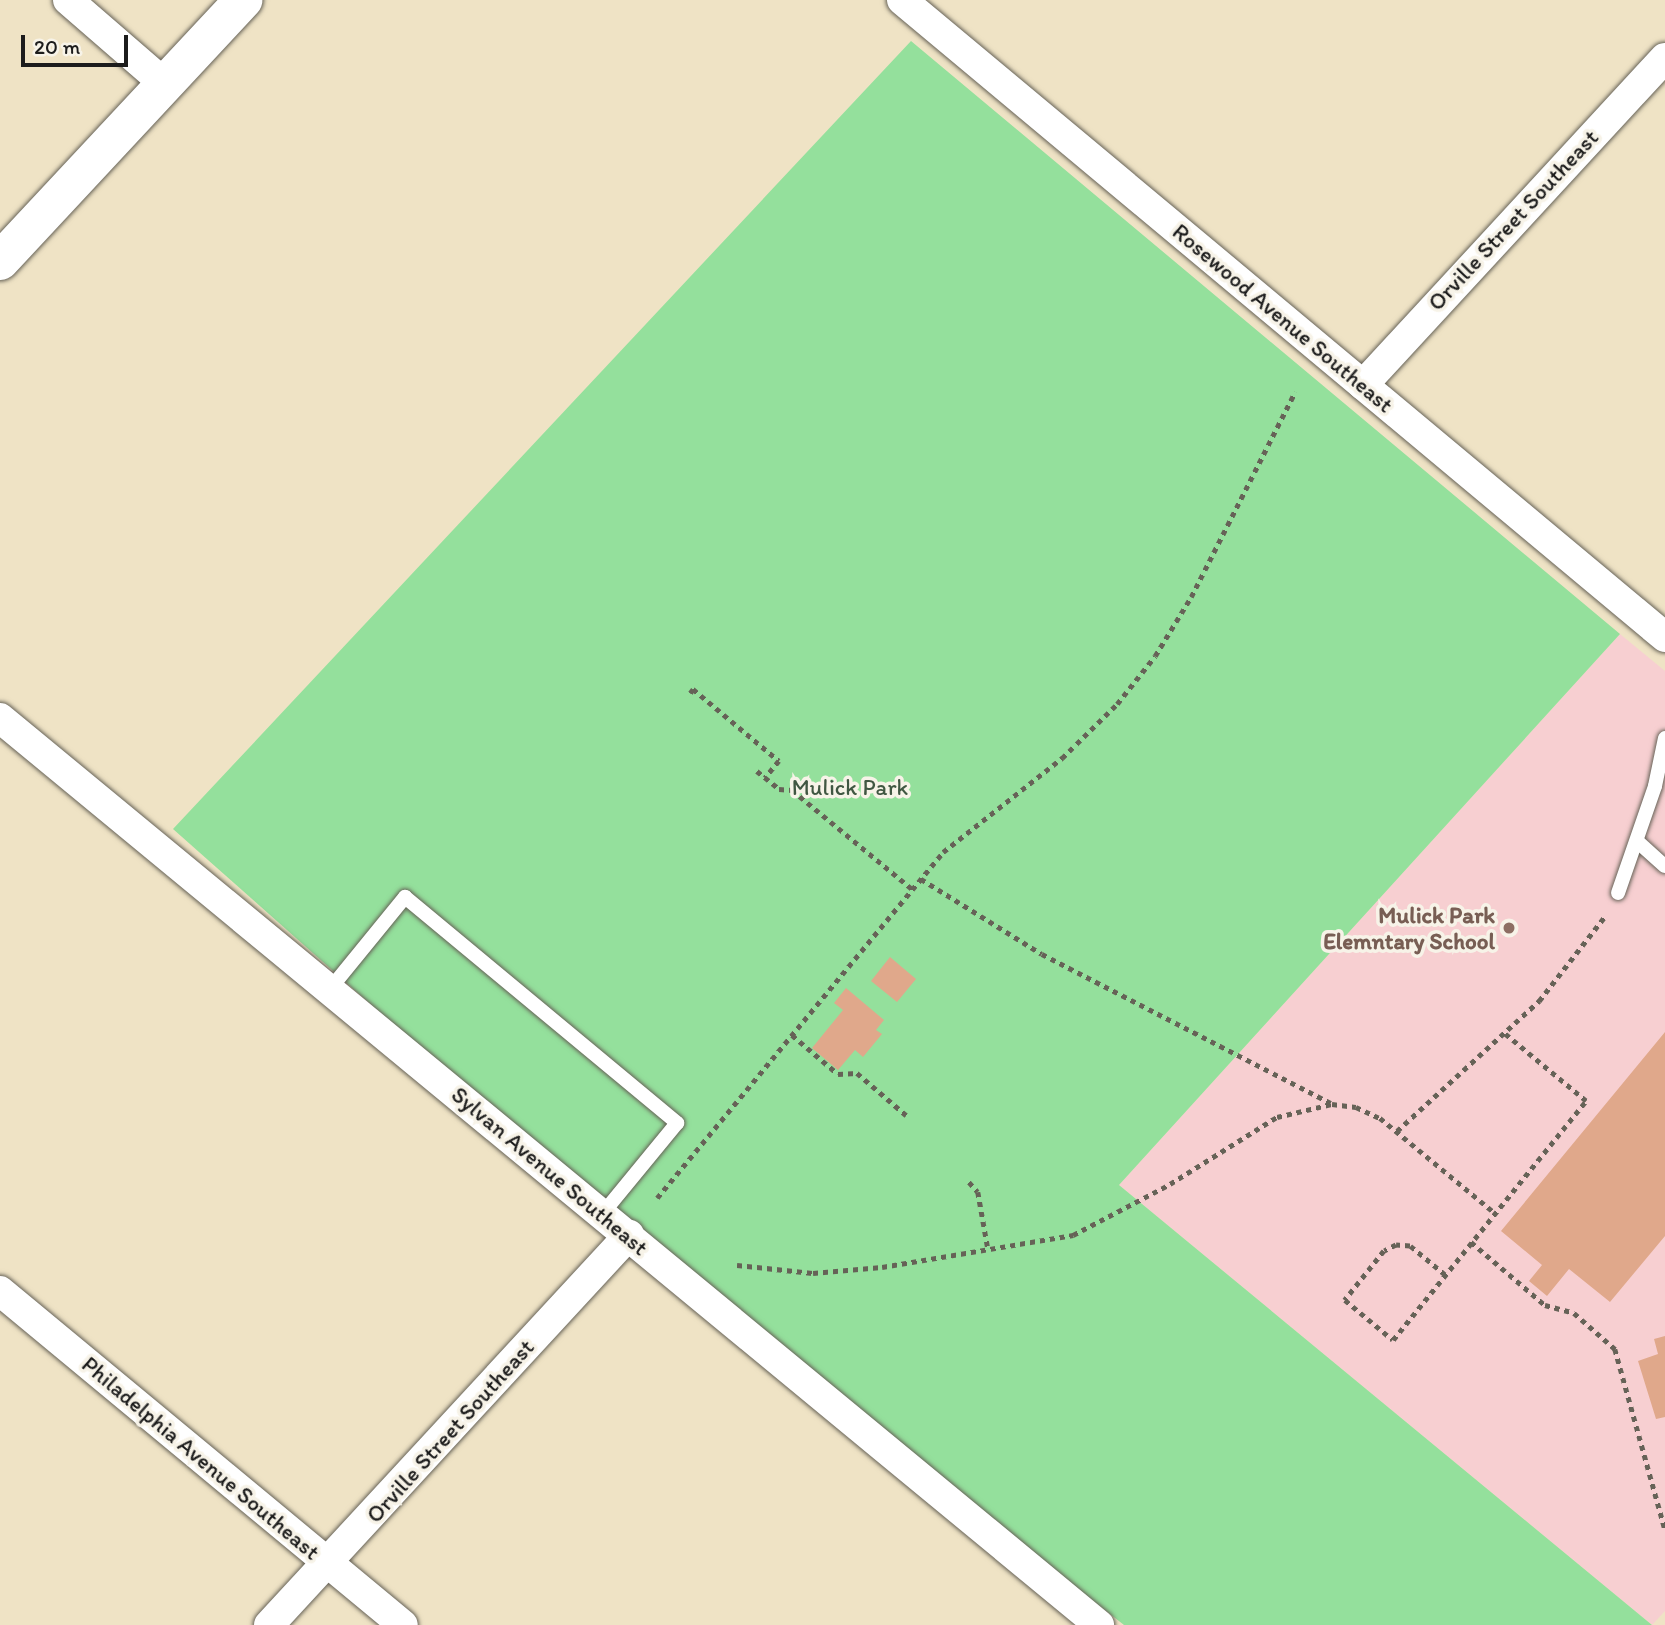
<!DOCTYPE html>
<style>
body{margin:0}
#map{position:relative;width:1665px;height:1625px;overflow:hidden;background:#efe3c5;font-family:Itim,sans-serif}
div>[style]{position:absolute}
[style*='--x']{left:calc(var(--x)*1px);top:calc(var(--y)*1px);width:calc(var(--w)*1px);rotate:calc(var(--a)*1deg)}
.built>*{inset:0;background:#f7cfd1}
.green>*{inset:0;background:#94e09c}
.building>*{inset:0;background:#e0a88b}
.path>*{height:4.5px;margin-top:-2.25px;transform-origin:0;background:repeating-linear-gradient(90deg,#666257 0 5px,transparent 0 10px)}
.roads{filter:drop-shadow(0 0 2px #666257) drop-shadow(0 0 2px #666257)}
.lane>*{height:14px;margin:-7px;padding:0 7px;transform-origin:7px;border-radius:7px;background:#fff}
.street>*{height:30px;margin:-15px;padding:0 15px;transform-origin:15px;border-radius:15px;background:#fff}
.secondary>*{height:38px;margin:-19px;padding:0 19px;transform-origin:19px;border-radius:19px;background:#fff}
.dots>*{width:19px;height:19px;translate:-50% -50%;box-sizing:border-box;border:4px solid #f7f3e8;border-radius:50%}
span{translate:-50% -50%;white-space:nowrap;text-align:center;line-height:1.15;-webkit-text-stroke:7px #f7f3e8;paint-order:stroke}
.street-label{font-size:23px;color:#1c1c1c}
.park-label{font-size:23px;color:#405742}
.education-label{font-size:23px;color:#785e54;font-weight:700}
.right{translate:-100% -50%;text-align:right}
.scale{position:absolute;left:21px;top:35px;width:107px;height:32px;box-sizing:border-box;border:4px solid #1c1c1c;border-top:0;padding-left:9px;font-size:21px;line-height:24px;white-space:nowrap;color:#1c1c1c;-webkit-text-stroke:5px #f7f3e8;paint-order:stroke}
</style>
<div id="map">
<div class="built">
<div style="clip-path:polygon(1620px 634px,1665px 671px,1665px 1611px,1652px 1625px,1119px 1185px)"></div>
</div>
<div class="green">
<div style="clip-path:polygon(911px 41px,1620px 634px,1119px 1185px,1652px 1625px,1124px 1625px,668px 1268px,173px 829px)"></div>
</div>
<div class="building">
<div style="clip-path:polygon(890px 957px,916px 979px,897px 1002px,871px 981px)"></div>
<div style="clip-path:polygon(846px 988px,884px 1020px,876px 1030px,882px 1034px,863px 1057px,855px 1050px,838px 1070px,812px 1048px,843px 1010px,834px 1003px)"></div>
<div style="clip-path:polygon(1665px 1032px,1665px 1236px,1610px 1302px,1569px 1269px,1547px 1296px,1529px 1281px,1542px 1265px,1501px 1231px)"></div>
<div style="clip-path:polygon(1665px 1336px,1665px 1417px,1656px 1419px,1638px 1361px,1658px 1354px,1654px 1339px)"></div>
</div>
<div class="path">
<div style="--x:690;--y:693;--w:5;--a:-53"></div>
<div style="--x:693;--y:689;--w:112;--a:39.9"></div>
<div style="--x:779;--y:761;--w:22;--a:129"></div>
<div style="--x:757;--y:771;--w:28;--a:39"></div>
<div style="--x:779;--y:789;--w:13;--a:4"></div>
<div style="--x:792;--y:790;--w:156;--a:39.5"></div>
<div style="--x:921;--y:879;--w:142;--a:31.8"></div>
<div style="--x:1042;--y:954;--w:325;--a:27.3"></div>
<div style="--x:792;--y:1035;--w:60;--a:40.3"></div>
<div style="--x:838;--y:1074;--w:19;--a:-3"></div>
<div style="--x:857;--y:1073;--w:65;--a:40.6"></div>
<div style="--x:1397;--y:1131;--w:193;--a:-42.5"></div>
<div style="--x:1539;--y:1001;--w:109;--a:-52.1"></div>
<div style="--x:969;--y:1182;--w:13;--a:48"></div>
<div style="--x:978;--y:1192;--w:58;--a:80"></div>
<div style="--x:657;--y:1198;--w:449;--a:-50.4"></div>
<div style="--x:943;--y:852;--w:152;--a:-38.3"></div>
<div style="--x:1062;--y:758;--w:77;--a:-44.5"></div>
<div style="--x:1117;--y:704;--w:61;--a:-51.6"></div>
<div style="--x:1155;--y:656;--w:69;--a:-58.6"></div>
<div style="--x:1191;--y:597;--w:230;--a:-63.1"></div>
<div style="--x:1471;--y:1242;--w:97;--a:40.4"></div>
<div style="--x:1545;--y:1305;--w:30;--a:15"></div>
<div style="--x:1574;--y:1313;--w:55;--a:41.3"></div>
<div style="--x:1615;--y:1349;--w:187;--a:74.5"></div>
<div style="--x:737;--y:1265;--w:76;--a:6"></div>
<div style="--x:813;--y:1273;--w:69;--a:-5"></div>
<div style="--x:882;--y:1267;--w:194;--a:-9.5"></div>
<div style="--x:1073;--y:1235;--w:110;--a:-27.7"></div>
<div style="--x:1170;--y:1184;--w:126;--a:-32.1"></div>
<div style="--x:1277;--y:1117;--w:57;--a:-13.3"></div>
<div style="--x:1332;--y:1104;--w:24;--a:7"></div>
<div style="--x:1356;--y:1107;--w:26;--a:25"></div>
<div style="--x:1380;--y:1118;--w:149;--a:39.6"></div>
<div style="--x:1445;--y:1275;--w:45;--a:-140.4"></div>
<div style="--x:1410;--y:1246;--w:14;--a:-176"></div>
<div style="--x:1396;--y:1245;--w:13;--a:153"></div>
<div style="--x:1384;--y:1251;--w:63;--a:128.5"></div>
<div style="--x:1345;--y:1300;--w:62;--a:39.8"></div>
<div style="--x:1393;--y:1340;--w:307;--a:-51.1"></div>
<div style="--x:1586;--y:1101;--w:105;--a:-140.4"></div>
</div>
<div class="roads">
<div class="lane">
<div style="--x:1638;--y:842;--w:36;--a:42"></div>
<div style="--x:1618;--y:893;--w:113;--a:-70.9"></div>
<div style="--x:1655;--y:786;--w:49;--a:-78.2"></div>
<div style="--x:330;--y:989;--w:119;--a:-50.8"></div>
<div style="--x:405;--y:897;--w:354;--a:39.7"></div>
<div style="--x:677;--y:1123;--w:117;--a:129.4"></div>
</div>
<div class="street">
<div style="--x:68;--y:0;--w:128;--a:40.9"></div>
<div style="--x:902;--y:0;--w:994;--a:39.86"></div>
<div style="--x:1363;--y:385;--w:445;--a:-47.3"></div>
<div style="--x:0;--y:718;--w:1425;--a:39.53"></div>
<div style="--x:0;--y:1291;--w:523;--a:39.65"></div>
<div style="--x:269;--y:1625;--w:531;--a:-47.29"></div>
</div>
<div class="secondary">
<div style="--x:0;--y:261;--w:357;--a:-47"></div>
</div>
</div>
<div class="dots">
<div style="left:1509px;top:928px;background:#8d6e63"></div>
</div>
<div class="street-label">
<span style="left:1513px;top:220px;rotate:-47deg">Orville Street Southeast</span>
<span style="left:1283px;top:318px;rotate:40deg">Rosewood Avenue Southeast</span>
<span style="left:550px;top:1171px;rotate:40deg">Sylvan Avenue Southeast</span>
<span style="left:450px;top:1431px;rotate:-48deg">Orville Street Southeast</span>
<span style="left:201px;top:1458px;rotate:40deg">Philadelphia Avenue Southeast</span>
</div>
<div class="park-label">
<span style="left:850px;top:787px">Mulick Park</span>
</div>
<div class="education-label">
<span class="right" style="left:1495px;top:928px">Mulick Park<br>Elemntary School</span>
</div>
<div class="scale">20 m</div>
</div>
